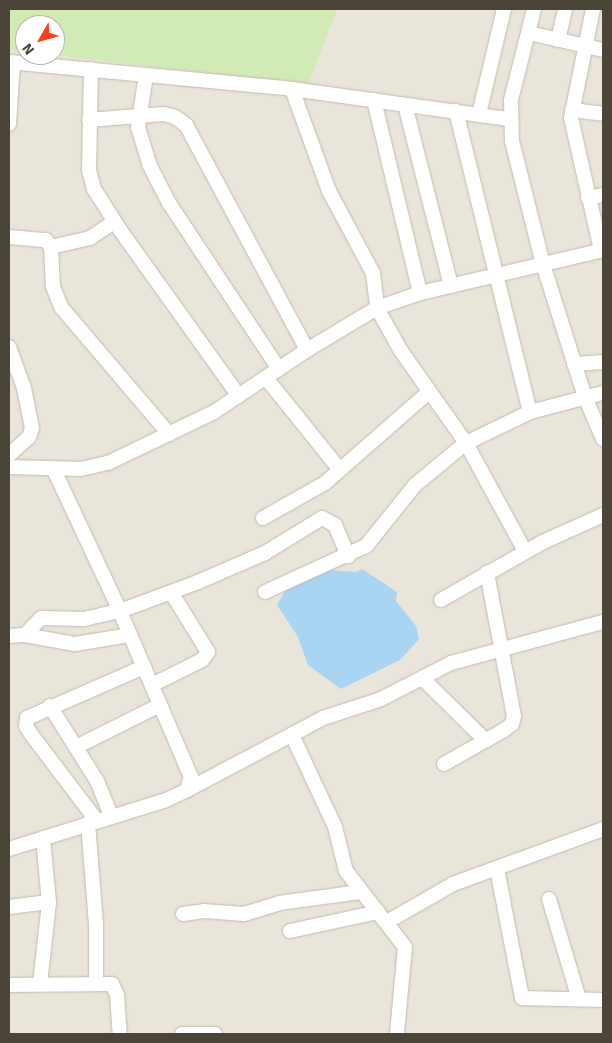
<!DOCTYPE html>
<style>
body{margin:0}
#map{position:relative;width:612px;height:1043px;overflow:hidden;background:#f6f3ec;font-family:Signika,sans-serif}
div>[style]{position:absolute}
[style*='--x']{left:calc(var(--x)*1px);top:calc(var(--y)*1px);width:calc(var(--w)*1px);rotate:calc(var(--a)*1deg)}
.residential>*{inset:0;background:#eae5da}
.green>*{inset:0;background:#d2eab5}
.water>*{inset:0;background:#a9d4f2}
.roads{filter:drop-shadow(0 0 1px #c2bbae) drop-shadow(0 0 1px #c2bbae)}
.minor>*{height:14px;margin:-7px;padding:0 7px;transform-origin:7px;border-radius:7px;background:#fff}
span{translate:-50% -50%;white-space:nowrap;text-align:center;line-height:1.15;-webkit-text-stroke:4px #fff;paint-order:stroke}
.frame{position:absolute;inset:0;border:10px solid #4b4439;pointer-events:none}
.north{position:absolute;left:15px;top:15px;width:50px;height:50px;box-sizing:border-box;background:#fff;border:1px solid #b7b4b0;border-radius:50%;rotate:232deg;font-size:14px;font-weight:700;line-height:20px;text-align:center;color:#4b4439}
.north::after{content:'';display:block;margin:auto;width:18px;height:22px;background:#fc3f1d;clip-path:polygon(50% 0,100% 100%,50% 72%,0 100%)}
</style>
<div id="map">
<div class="residential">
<div style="clip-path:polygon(evenodd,9px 9px,603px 9px,603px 1034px,9px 1034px,9px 9px,25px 25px,55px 25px,55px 55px,25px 55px,25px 25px)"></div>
</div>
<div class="green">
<div style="clip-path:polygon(9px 9px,337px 9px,308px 85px,55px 55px,55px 25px,25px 25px,25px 51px,9px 49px)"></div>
</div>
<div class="water">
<div style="clip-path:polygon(362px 569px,397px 592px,396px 601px,416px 626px,419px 639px,400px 660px,341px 689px,308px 665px,298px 637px,277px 605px,288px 586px,316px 573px,330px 570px,356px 572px)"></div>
</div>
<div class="roads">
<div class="minor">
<div style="--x:534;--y:9;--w:94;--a:104.2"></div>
<div style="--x:511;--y:100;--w:41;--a:88.6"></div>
<div style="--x:512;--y:141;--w:127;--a:75.9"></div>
<div style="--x:543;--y:264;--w:139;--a:72.5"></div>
<div style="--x:585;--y:397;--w:46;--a:66.8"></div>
<div style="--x:593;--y:9;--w:111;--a:101.4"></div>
<div style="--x:571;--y:118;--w:135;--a:77.2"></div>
<div style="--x:529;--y:33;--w:76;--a:12.9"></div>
<div style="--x:558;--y:40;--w:32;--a:-77"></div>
<div style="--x:9;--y:62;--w:284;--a:5.4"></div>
<div style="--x:292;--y:89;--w:219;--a:7.9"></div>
<div style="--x:91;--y:69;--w:101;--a:91.1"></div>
<div style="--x:89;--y:170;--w:20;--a:75"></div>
<div style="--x:94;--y:189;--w:49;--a:57.6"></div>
<div style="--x:120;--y:230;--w:204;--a:54.4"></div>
<div style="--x:146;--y:75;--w:53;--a:98.7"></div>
<div style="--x:138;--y:127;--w:39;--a:73"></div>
<div style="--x:149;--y:164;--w:44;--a:62.9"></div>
<div style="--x:169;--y:203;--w:199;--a:56.5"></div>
<div style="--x:292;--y:89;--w:109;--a:70.1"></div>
<div style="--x:329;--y:191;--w:93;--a:61.8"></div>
<div style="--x:373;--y:273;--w:35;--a:83"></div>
<div style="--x:377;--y:308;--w:49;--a:60.8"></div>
<div style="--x:401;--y:351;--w:113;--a:54.8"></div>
<div style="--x:466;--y:443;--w:123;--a:61.4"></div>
<div style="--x:374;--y:100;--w:198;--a:76.6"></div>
<div style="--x:405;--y:105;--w:186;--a:75.7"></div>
<div style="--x:572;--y:110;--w:31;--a:7"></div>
<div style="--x:456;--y:111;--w:310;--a:76.2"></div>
<div style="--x:479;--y:114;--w:108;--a:-76.6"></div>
<div style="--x:89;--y:120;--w:75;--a:-4.6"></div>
<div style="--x:164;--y:114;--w:11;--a:15"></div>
<div style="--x:175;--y:117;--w:14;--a:36"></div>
<div style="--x:186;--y:125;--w:255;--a:61.7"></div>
<div style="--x:9;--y:124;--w:62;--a:-86.3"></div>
<div style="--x:588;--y:198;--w:15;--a:-11"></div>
<div style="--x:9;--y:237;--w:37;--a:5"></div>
<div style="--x:46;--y:240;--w:9;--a:54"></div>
<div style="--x:51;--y:247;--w:40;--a:87.1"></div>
<div style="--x:53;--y:287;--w:22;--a:68"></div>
<div style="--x:61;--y:307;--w:167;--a:49.6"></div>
<div style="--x:51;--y:247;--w:40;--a:-13"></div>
<div style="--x:90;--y:238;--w:29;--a:-34"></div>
<div style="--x:9;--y:347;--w:44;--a:69.9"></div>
<div style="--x:24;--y:388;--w:41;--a:78.7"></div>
<div style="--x:32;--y:428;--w:9;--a:108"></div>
<div style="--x:29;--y:437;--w:27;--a:138"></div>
<div style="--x:574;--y:364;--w:29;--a:-4"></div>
<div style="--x:266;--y:378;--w:118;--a:51.2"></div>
<div style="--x:9;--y:467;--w:72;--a:1.6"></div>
<div style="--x:81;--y:469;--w:28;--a:-13"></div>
<div style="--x:108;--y:463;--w:118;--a:-25.7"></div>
<div style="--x:214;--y:412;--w:112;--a:-33.7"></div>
<div style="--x:307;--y:350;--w:82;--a:-31"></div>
<div style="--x:377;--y:308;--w:46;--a:-19.2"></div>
<div style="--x:420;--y:293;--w:188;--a:-13.2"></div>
<div style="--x:263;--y:518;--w:71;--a:-29.4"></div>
<div style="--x:325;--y:483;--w:138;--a:-41.2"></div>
<div style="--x:265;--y:592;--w:111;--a:-24.5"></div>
<div style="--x:366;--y:546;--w:78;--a:-51.2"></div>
<div style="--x:415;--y:485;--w:66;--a:-39.5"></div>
<div style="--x:466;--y:443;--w:71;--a:-25.8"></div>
<div style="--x:530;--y:412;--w:75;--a:-14.6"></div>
<div style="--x:441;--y:600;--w:117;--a:-29.6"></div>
<div style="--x:543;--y:542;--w:66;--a:-24.2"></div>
<div style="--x:25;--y:635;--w:23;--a:-47"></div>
<div style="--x:41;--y:618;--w:43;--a:1.3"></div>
<div style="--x:84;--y:619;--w:37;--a:-13"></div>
<div style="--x:120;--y:611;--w:83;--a:-20.4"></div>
<div style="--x:198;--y:582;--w:73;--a:-23.4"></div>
<div style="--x:265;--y:553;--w:67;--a:-31.6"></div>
<div style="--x:322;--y:518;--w:15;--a:28"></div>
<div style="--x:335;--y:525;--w:34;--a:67"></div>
<div style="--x:9;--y:636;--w:16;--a:-4"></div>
<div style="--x:25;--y:635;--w:51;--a:10.2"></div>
<div style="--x:75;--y:644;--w:56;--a:-9.3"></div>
<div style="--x:423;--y:679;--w:88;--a:44.5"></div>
<div style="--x:152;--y:685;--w:56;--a:-26.6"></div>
<div style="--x:202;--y:660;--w:10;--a:-53"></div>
<div style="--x:208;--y:652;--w:70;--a:-121.7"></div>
<div style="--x:50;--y:706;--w:89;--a:57.9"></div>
<div style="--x:97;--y:781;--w:38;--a:68"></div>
<div style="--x:292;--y:735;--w:102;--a:64.9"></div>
<div style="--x:335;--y:827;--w:45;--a:76"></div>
<div style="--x:346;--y:871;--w:96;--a:52.2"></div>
<div style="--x:405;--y:947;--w:87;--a:95.3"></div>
<div style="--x:76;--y:747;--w:94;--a:-26.6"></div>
<div style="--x:444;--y:764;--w:69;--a:-29.5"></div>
<div style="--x:504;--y:730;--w:10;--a:-37"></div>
<div style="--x:512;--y:724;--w:8;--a:-76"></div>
<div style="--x:514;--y:716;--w:146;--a:-100.7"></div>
<div style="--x:187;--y:790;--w:154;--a:-27.9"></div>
<div style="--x:323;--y:718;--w:61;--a:-18.1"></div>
<div style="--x:381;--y:699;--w:79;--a:-27.2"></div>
<div style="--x:451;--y:663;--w:157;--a:-15.1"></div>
<div style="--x:97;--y:821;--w:109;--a:-127.2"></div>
<div style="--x:31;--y:734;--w:9;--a:-122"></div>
<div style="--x:26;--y:726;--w:8;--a:-83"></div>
<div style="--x:27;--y:718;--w:128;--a:-23.6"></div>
<div style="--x:88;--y:823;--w:101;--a:85.5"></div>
<div style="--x:96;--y:924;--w:59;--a:90"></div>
<div style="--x:9;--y:849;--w:164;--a:-17.3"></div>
<div style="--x:166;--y:800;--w:23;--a:-25"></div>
<div style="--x:187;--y:790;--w:14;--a:-73"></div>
<div style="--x:191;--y:777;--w:181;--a:-113.2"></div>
<div style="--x:120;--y:611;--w:158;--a:-115.1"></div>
<div style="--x:497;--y:869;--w:131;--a:79"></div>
<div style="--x:522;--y:998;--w:81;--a:1.4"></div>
<div style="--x:549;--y:899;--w:104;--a:73.3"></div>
<div style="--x:9;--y:907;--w:40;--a:-7.1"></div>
<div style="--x:183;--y:914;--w:21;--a:-8"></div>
<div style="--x:204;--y:911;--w:40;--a:4.3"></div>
<div style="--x:244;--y:914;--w:37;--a:-17"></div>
<div style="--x:279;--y:903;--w:82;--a:-7.7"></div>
<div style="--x:387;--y:922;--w:76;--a:-29.9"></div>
<div style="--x:453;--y:884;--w:160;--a:-20.1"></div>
<div style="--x:290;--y:931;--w:90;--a:-12.2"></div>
<div style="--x:40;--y:984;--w:82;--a:-83.7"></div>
<div style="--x:49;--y:902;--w:64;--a:-95.4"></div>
<div style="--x:9;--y:985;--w:103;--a:-0.6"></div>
<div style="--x:112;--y:984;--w:12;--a:66"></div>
<div style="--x:117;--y:995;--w:39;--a:86"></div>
<div style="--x:182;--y:1034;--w:33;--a:0"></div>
</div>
</div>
<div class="frame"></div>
<div class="north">N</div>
</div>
